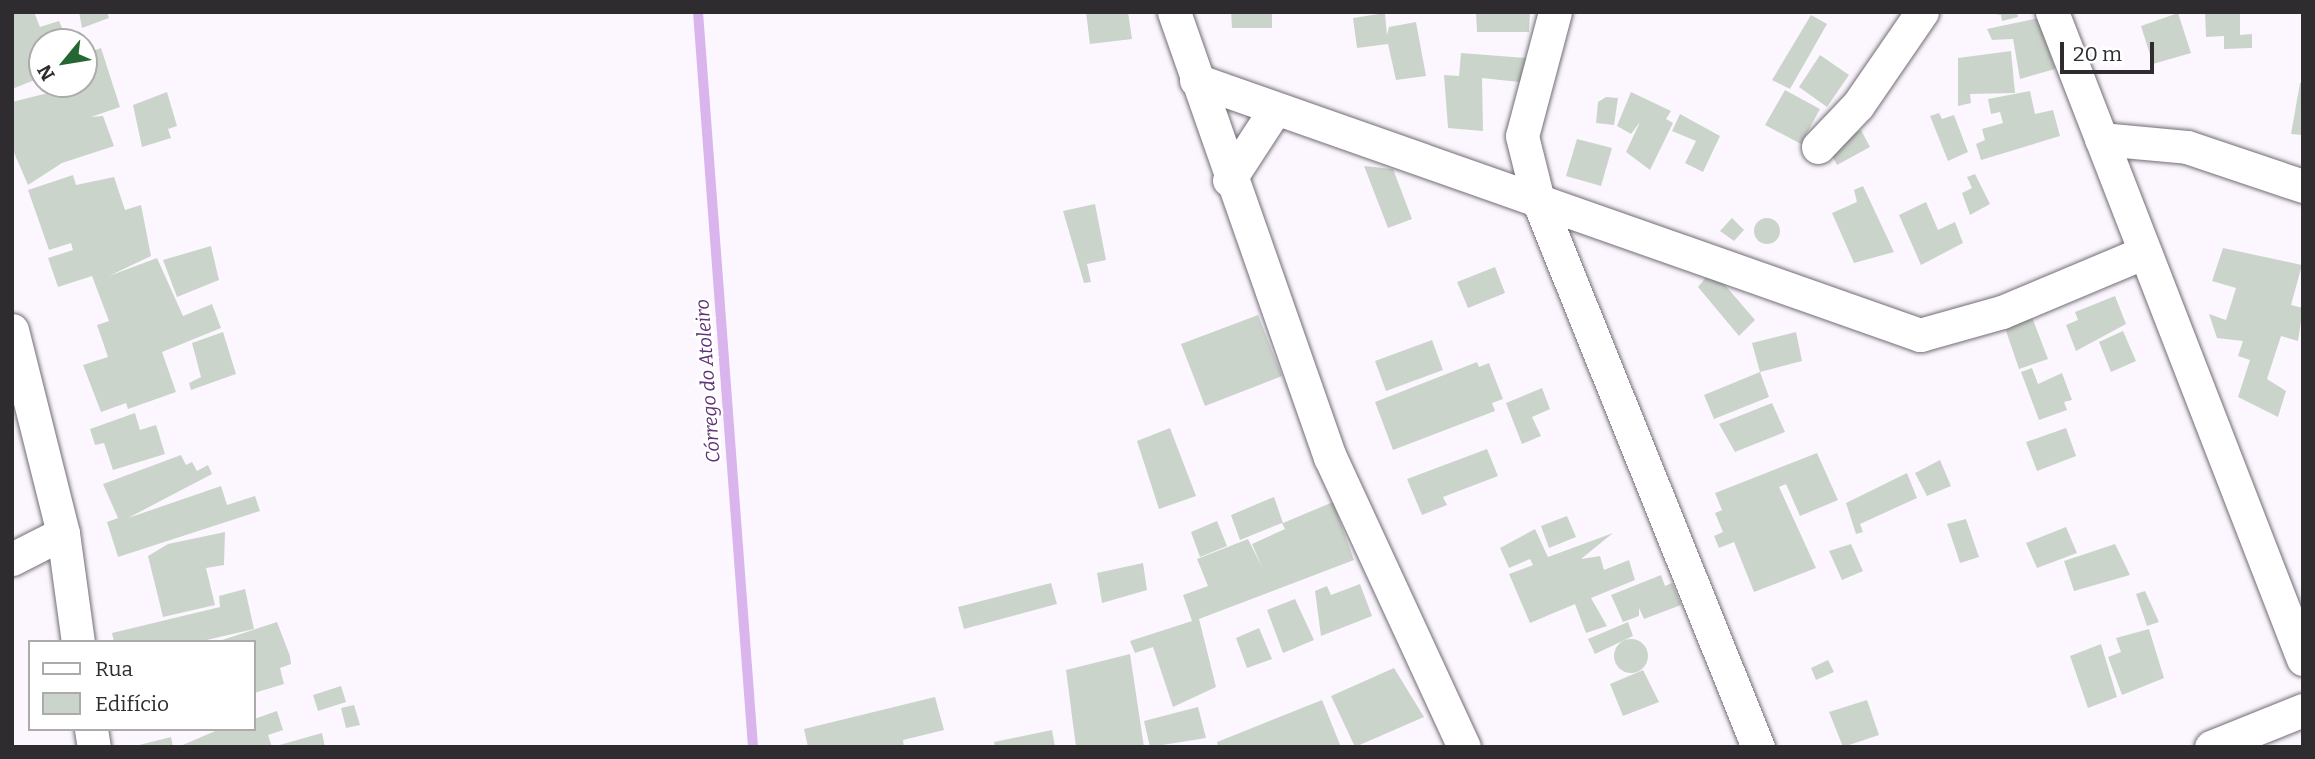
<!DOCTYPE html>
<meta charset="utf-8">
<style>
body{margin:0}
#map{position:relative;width:2315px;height:759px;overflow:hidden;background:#fcf7fe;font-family:Bitter,serif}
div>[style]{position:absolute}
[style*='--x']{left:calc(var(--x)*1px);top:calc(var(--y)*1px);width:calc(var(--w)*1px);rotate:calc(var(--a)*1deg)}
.stream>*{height:10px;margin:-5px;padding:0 5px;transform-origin:5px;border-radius:5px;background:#d9b4ed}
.building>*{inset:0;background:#cbd4cb}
.round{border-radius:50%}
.roads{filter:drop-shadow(0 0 2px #726c76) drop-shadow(0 0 2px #726c76)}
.minor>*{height:33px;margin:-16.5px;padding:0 16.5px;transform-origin:16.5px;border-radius:16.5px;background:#fff}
span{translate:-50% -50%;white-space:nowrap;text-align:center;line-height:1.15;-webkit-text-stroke:5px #fff;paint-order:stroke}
.water-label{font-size:19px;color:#5f3175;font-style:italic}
.frame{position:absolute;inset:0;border:14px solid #2f2c30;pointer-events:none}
.legend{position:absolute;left:28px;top:640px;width:228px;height:91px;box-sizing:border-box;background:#fff;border:2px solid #acabac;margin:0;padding:9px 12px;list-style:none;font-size:21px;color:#2f2c30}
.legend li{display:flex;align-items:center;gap:14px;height:35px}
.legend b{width:35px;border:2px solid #acabac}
.north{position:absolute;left:28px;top:28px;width:70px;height:70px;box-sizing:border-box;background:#fff;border:2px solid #acabac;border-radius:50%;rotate:240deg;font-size:19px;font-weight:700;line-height:28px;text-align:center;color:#2f2c30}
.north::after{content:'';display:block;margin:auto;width:24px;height:32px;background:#246732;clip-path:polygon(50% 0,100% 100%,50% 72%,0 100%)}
.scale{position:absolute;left:2060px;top:42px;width:94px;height:32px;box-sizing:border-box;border:4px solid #2f2c30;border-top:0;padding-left:9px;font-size:21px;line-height:24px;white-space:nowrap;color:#2f2c30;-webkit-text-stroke:5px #fff;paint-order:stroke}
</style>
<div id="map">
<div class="stream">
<div style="--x:698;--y:12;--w:737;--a:85.72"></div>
</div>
<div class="building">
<div style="clip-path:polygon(12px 12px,34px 12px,40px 27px,59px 21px,63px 30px,54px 34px,58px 42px,42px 42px,42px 77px,12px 89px)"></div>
<div style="clip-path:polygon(79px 12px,107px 12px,109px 18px,82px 28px)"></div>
<div style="clip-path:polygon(1086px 12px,1128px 12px,1132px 39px,1090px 44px)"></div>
<div style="clip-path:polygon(1231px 12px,1272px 12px,1272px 28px,1232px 28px)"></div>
<div style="clip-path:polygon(1476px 12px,1530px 12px,1529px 32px,1477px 32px)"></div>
<div style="clip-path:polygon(1985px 12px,2017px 12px,2018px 17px,2002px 21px,2001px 15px)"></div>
<div style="clip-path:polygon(2205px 12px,2240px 12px,2240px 35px,2252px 34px,2252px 48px,2224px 49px,2224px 36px,2206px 37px)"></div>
<div style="clip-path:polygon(1385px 13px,1387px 35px,1389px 27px,1416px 22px,1426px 76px,1396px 80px,1388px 44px,1357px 48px,1353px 18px)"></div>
<div style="clip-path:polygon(2178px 13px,2191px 53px,2153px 64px,2141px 26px)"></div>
<div style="clip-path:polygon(1811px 15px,1827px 24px,1790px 89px,1772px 80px)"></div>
<div style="clip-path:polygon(2039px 18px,2055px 69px,2020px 79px,2013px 39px,1992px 40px,1987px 29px)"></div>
<div style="clip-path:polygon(101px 48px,120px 107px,91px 117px,103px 116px,114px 146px,62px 163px,28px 185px,12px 148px,12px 102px,84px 84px,84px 54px)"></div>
<div style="clip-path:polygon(2011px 51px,2015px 93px,1970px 94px,1971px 103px,1958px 106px,1958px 58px)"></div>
<div style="clip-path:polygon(1461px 53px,1540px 59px,1538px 84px,1482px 78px,1483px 131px,1448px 128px,1444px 75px,1459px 76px)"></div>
<div style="clip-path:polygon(1820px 55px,1849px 75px,1827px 107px,1799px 87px)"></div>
<div style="clip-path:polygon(2300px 83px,2303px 83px,2303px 135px,2291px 134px)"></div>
<div style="clip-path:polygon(1785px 90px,1820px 109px,1801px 144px,1765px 125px)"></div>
<div style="clip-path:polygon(2030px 91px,2035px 114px,2053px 110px,2060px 136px,1981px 160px,1976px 144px,1985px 140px,1982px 129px,2003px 123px,2000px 112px,1991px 114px,1988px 99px)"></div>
<div style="clip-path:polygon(167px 92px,177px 126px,168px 129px,171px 138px,142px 147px,133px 105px)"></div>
<div style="clip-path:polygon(1631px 92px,1671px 111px,1666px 119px,1673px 123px,1650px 170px,1626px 152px,1640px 122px,1631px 134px,1617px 126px)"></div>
<div style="clip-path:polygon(1606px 97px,1618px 98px,1614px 125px,1596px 123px,1598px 102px)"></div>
<div style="clip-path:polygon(1939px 113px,1942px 119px,1954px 115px,1968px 152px,1948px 161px,1930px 116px)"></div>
<div style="clip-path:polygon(1680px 114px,1720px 136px,1703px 172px,1685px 163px,1696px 141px,1672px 131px)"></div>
<div style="clip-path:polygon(1861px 130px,1870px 147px,1837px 165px,1828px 148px)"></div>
<div style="clip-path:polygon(1577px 139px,1612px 148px,1601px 186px,1566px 176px)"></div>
<div style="clip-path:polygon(1364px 166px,1393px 169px,1412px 219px,1388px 228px)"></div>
<div style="clip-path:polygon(1975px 174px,1990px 204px,1970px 215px,1962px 193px,1972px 188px,1967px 177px)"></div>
<div style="clip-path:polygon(73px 175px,76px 185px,114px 177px,125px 210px,141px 205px,151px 256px,109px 276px,157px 258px,183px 316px,212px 304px,221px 328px,162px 352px,176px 392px,128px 409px,126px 403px,101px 412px,83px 365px,108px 357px,97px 325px,109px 321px,92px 276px,58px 287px,48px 258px,73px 250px,71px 243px,49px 250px,28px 190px)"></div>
<div style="clip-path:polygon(1863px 186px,1894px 252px,1854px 263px,1832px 213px,1857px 202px,1854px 190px)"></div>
<div style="clip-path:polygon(1926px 202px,1938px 230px,1955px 222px,1963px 243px,1921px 265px,1899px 215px)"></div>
<div style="clip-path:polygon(1095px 204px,1106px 260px,1087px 264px,1091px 282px,1084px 283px,1063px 211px)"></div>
<div style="clip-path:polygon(1732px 218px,1744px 230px,1734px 241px,1720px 231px)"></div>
<div class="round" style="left:1754px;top:218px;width:26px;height:26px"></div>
<div style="clip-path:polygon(211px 246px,219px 280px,177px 297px,163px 260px)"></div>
<div style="clip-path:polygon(2223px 248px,2302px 265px,2291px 305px,2303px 308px,2298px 341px,2281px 336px,2267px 379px,2286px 391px,2278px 417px,2238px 397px,2250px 360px,2238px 356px,2243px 341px,2217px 338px,2209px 314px,2226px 320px,2236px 288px,2212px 281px)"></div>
<div style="clip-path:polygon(1495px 267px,1505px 293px,1468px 308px,1457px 282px)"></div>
<div style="clip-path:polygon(1712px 270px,1755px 320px,1739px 336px,1698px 287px)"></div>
<div style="clip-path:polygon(2115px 296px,2126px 324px,2076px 351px,2066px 325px,2078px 320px,2075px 312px)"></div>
<div style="clip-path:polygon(2030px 312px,2048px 359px,2019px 369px,2003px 322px)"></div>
<div style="clip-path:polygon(1258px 315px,1282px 376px,1205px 406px,1181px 344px)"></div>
<div style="clip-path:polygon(2123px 331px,2136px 361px,2111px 372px,2099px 342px)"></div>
<div style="clip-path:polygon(223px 332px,236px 374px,191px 390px,189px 383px,201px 377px,192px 343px)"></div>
<div style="clip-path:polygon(1796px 332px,1802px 361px,1760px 372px,1752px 343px)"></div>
<div style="clip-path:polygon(1432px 340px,1443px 370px,1386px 391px,1375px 361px)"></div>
<div style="clip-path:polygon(1477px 362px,1479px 367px,1489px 363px,1503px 399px,1492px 403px,1495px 411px,1393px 450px,1375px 402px)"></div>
<div style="clip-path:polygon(2032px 368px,2038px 384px,2062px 373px,2072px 400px,2064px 402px,2067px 410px,2039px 420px,2021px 372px)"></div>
<div style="clip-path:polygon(1760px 372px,1769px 397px,1714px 419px,1704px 395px)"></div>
<div style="clip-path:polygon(1542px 388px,1550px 409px,1532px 417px,1541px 436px,1522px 444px,1506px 403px)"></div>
<div style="clip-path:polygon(1772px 403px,1785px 432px,1735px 452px,1719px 424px)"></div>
<div style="clip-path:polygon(135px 413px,140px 430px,156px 425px,165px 454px,113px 470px,104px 443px,95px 445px,90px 429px)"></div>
<div style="clip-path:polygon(1170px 428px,1196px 496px,1159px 509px,1137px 441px)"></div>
<div style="clip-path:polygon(2066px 428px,2076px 456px,2037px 471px,2026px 442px)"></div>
<div style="clip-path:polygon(1487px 449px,1498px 476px,1443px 497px,1447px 505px,1422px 515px,1407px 479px)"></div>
<div style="clip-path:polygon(1817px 453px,1838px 500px,1800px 516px,1786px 484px,1779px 487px,1816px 568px,1754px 592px,1734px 542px,1719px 548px,1714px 536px,1723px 532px,1715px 513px,1722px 510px,1715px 493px)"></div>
<div style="clip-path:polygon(181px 455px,186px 465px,192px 462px,197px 471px,208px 465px,212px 474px,128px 518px,221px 486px,227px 505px,255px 496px,260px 511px,118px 557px,107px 522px,118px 518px,103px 484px)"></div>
<div style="clip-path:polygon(1940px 460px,1951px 486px,1927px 496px,1915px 473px)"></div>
<div style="clip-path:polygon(1907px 473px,1917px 498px,1860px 524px,1863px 532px,1856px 534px,1846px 503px)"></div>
<div style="clip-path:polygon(1274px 497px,1283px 523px,1333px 502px,1354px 560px,1199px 619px,1216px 687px,1173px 707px,1153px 647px,1135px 653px,1130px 641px,1192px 621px,1183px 595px,1208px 586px,1197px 559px,1248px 539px,1262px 567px,1252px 544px,1285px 529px,1282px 523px,1240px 540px,1231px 515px)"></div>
<div style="clip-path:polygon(1567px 516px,1576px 537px,1549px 548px,1541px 526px)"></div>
<div style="clip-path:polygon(1966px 519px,1979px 557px,1960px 563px,1947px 524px)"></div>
<div style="clip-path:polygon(1217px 521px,1227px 546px,1200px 557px,1191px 532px)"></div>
<div style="clip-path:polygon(2066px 527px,2077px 553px,2037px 568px,2026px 543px)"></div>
<div style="clip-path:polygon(1535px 529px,1548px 557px,1613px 533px,1581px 559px,1600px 556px,1604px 570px,1629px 560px,1635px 580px,1591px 598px,1607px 626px,1586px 633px,1575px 604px,1530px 623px,1509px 574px,1533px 565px,1530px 559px,1509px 568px,1500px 548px)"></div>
<div style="clip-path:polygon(225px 532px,224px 565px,206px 568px,215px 605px,163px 617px,148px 556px,168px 544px)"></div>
<div style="clip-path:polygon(1851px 544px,1863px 571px,1842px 580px,1829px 551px)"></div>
<div style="clip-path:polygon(2115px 544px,2130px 575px,2074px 591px,2064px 561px)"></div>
<div style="clip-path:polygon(1143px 563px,1147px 590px,1102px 603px,1097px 573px)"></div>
<div style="clip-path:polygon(1661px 575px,1665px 586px,1672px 583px,1681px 605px,1644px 619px,1639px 608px,1639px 616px,1623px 622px,1611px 595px)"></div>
<div style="clip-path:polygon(1051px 583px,1057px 604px,964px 629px,958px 607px)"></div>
<div style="clip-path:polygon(1360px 584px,1372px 616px,1321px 636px,1315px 591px,1327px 586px,1331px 595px)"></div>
<div style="clip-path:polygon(245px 589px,254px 629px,198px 642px,114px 642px,112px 633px,220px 607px,219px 596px)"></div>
<div style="clip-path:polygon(2145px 591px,2159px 622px,2147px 626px,2136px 594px)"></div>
<div style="clip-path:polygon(1295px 599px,1314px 640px,1283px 653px,1267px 610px)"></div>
<div style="clip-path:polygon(277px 622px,290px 656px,291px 664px,280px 668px,284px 684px,254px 693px,254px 642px,219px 641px)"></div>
<div style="clip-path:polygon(1628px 622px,1633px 636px,1595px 654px,1588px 639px)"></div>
<div style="clip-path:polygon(1259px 628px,1272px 659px,1247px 668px,1236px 638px)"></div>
<div style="clip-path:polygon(2149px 629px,2164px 678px,2122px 695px,2108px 657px,2121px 652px,2116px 638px)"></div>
<div class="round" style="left:1614px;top:639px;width:34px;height:34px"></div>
<div style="clip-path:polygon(2101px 644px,2117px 697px,2088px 708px,2070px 656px)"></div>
<div style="clip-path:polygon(1130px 654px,1144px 747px,1076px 747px,1066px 670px)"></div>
<div style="clip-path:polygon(1828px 660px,1834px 672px,1816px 680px,1811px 668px)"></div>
<div style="clip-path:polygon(1394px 668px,1424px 717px,1355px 747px,1331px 696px)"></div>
<div style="clip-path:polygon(1643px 670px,1659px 702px,1623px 716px,1610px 684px)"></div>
<div style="clip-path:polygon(341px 686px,346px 702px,318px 711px,313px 695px)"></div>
<div style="clip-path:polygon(935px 697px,944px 730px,903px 740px,904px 747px,808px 747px,804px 729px)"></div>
<div style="clip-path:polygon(1322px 700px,1341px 747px,1218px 747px,1217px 742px)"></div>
<div style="clip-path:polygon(1867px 700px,1879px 735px,1843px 747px,1829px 712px)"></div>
<div style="clip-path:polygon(354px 705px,360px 725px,346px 728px,341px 708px)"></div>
<div style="clip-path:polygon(1198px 707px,1206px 738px,1150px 747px,1144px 721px)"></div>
<div style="clip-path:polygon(277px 711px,283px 730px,268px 735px,272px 747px,178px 747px,220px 729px,254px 729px,254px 719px)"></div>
<div style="clip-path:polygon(1052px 730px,1055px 747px,995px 747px,994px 742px)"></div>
<div style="clip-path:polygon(322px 733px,325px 747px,277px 747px,276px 746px)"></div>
<div style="clip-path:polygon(171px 737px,173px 747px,135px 747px,135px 746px)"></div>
</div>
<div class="roads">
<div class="minor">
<div style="--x:1174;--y:12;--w:472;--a:70.7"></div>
<div style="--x:1330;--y:457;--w:319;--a:65.2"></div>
<div style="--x:1555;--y:12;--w:128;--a:104.9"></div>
<div style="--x:1522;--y:136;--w:66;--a:76"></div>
<div style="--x:1538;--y:200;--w:590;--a:68.09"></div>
<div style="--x:2052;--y:12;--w:694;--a:68.8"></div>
<div style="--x:1196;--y:80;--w:768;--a:19.4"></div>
<div style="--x:1920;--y:335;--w:85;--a:-15.7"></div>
<div style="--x:2002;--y:312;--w:155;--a:-22.8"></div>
<div style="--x:2101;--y:139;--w:86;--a:5.3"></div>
<div style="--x:2187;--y:147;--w:122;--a:18.6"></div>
<div style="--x:1818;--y:147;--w:58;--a:-46.4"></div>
<div style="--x:1858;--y:105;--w:113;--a:-55.5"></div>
<div style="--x:1229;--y:180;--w:82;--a:-56.9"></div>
<div style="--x:12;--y:330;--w:209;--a:75.9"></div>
<div style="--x:63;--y:533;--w:110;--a:82.2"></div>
<div style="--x:12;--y:559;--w:57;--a:-27"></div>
<div style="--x:91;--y:729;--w:18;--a:81"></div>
<div style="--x:2211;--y:747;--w:99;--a:-21.9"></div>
</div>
</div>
<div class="water-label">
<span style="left:708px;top:381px;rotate:-94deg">Córrego do Atoleiro</span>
</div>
<div class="frame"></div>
<ul class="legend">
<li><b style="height:9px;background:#fff"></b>Rua</li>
<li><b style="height:19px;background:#cbd4cb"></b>Edifício</li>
</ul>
<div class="north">N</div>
<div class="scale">20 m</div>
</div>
